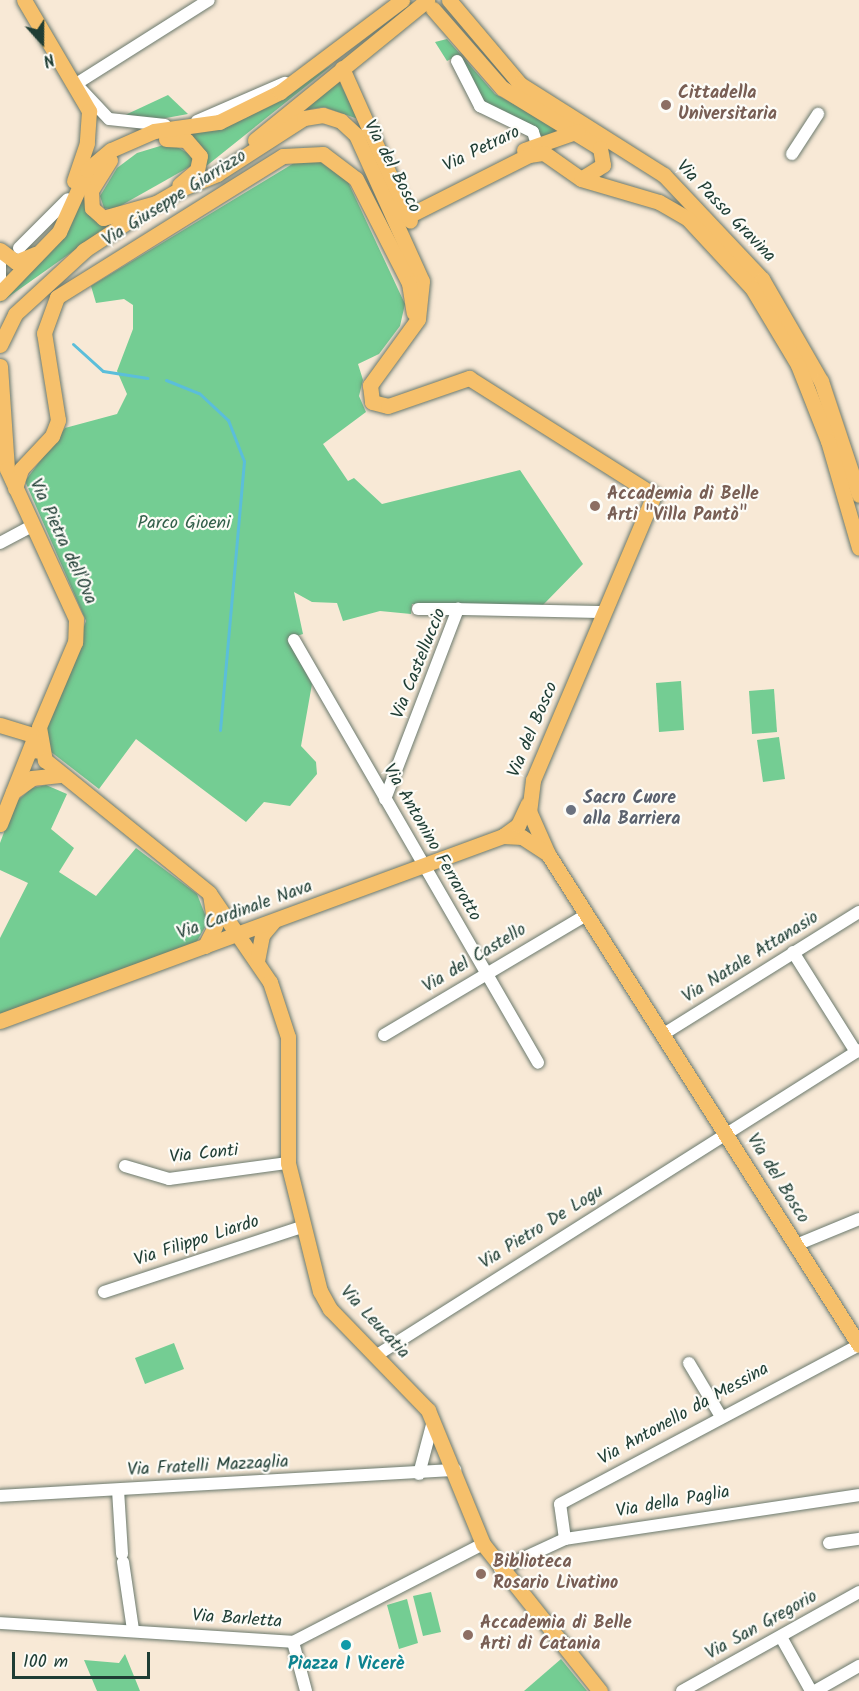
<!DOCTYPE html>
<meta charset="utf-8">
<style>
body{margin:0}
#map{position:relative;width:859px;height:1691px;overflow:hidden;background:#f8e9d6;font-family:Kalam,sans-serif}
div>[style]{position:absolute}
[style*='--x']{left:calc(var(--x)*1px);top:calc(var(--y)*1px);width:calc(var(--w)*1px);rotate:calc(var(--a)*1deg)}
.green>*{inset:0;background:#74cd93}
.stream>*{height:3px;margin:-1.5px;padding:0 1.5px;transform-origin:1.5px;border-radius:1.5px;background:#5bbeda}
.roads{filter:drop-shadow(0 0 2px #6b796d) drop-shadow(0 0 2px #6b796d)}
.minor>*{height:12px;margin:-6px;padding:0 6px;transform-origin:6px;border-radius:6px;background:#fff}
.major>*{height:15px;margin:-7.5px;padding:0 7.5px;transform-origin:7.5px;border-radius:7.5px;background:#f6c06b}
.dots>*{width:16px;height:16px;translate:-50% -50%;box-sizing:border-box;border:3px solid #fdfcf7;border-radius:50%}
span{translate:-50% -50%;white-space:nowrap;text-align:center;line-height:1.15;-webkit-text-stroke:4.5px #fdfcf7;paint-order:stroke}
.education-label{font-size:18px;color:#785e54;font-weight:700}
.left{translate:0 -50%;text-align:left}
.street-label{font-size:18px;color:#1f3d34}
.park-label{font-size:18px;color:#34614c}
.worship-label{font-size:18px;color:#5b616d;font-weight:700}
.culture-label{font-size:18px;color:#0d838f;font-weight:700}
.north{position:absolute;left:12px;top:12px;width:60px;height:60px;-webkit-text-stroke:4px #fdfcf7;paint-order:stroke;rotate:159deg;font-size:16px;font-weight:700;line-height:24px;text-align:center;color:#1f3d34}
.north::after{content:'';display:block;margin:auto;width:21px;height:27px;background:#1f3d34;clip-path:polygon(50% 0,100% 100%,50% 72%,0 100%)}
.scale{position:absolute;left:12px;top:1652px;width:138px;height:27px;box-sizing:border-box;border:3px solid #1f3d34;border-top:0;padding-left:8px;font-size:18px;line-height:21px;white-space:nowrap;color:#1f3d34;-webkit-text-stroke:4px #fdfcf7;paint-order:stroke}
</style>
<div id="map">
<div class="green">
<div style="clip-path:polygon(447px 39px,495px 94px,561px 129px,542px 138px,484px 102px,457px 56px,447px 61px,435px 42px)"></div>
<div style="clip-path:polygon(335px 63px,205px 167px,199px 143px,181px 134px,246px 118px)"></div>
<div style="clip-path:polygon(339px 81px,358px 119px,324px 107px,304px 110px)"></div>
<div style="clip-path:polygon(168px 95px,188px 114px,155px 120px,123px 116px)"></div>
<div style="clip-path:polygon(170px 143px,193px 156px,191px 166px,113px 210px,104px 208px,100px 196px,117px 168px,137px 153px)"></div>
<div style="clip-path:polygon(299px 160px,319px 161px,348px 182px,405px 304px,400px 326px,379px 354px,358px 364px,363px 380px,359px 396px,366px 412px,323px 444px,348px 481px,354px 478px,382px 504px,520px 470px,583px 564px,542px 606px,412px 604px,411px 614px,380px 611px,343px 621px,337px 603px,312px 602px,294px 592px,303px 634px,287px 639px,312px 684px,301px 746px,316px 762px,317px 774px,290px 806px,264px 802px,246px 822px,136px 739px,99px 789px,46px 748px,45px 731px,86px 621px,25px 481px,65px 428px,117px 414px,127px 394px,117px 371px,133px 329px,133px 305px,124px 299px,96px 303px,91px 286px)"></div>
<div style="clip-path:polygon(89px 178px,104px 224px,110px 225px,0 303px,57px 245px)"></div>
<div style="clip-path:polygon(681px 681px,684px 730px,659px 732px,656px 683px)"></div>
<div style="clip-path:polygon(774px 689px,777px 732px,752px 734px,749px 691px)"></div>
<div style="clip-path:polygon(779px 737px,785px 779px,763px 782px,757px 740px)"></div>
<div style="clip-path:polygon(46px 785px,67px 794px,51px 829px,74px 848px,59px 872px,96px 896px,136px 848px,197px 894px,208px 922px,196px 943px,0 1014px,0 938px,28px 883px,0 870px,0 843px,15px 803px,32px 788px)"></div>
<div style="clip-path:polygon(174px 1343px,184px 1369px,145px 1384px,135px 1358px)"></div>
<div style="clip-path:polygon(431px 1592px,441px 1632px,423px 1636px,413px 1596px)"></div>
<div style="clip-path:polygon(407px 1599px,418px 1643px,399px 1649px,387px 1605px)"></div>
<div style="clip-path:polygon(125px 1654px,140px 1691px,97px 1691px,84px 1660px,119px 1663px)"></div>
<div style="clip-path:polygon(561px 1659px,587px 1691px,524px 1691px)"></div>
</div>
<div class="stream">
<div style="--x:73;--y:344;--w:40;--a:42"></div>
<div style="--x:103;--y:371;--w:45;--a:9"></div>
<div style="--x:166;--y:380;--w:35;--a:22"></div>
<div style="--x:199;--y:393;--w:40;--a:43"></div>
<div style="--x:228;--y:420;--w:44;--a:68.7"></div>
<div style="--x:244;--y:461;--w:270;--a:95.1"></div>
</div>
<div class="roads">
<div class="minor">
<div style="--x:457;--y:61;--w:51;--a:62.9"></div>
<div style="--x:480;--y:106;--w:59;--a:26.1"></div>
<div style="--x:533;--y:132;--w:13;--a:72"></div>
<div style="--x:197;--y:121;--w:96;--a:-23.4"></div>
<div style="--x:165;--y:125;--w:56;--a:-173.9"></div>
<div style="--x:109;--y:119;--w:48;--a:-133.3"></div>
<div style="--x:76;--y:84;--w:157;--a:-32.3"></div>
<div style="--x:792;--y:154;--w:48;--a:-57"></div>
<div style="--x:19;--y:248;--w:69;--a:-45"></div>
<div style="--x:0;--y:264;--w:21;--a:90"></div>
<div style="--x:0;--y:543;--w:38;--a:-28"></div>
<div style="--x:418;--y:609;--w:40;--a:0"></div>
<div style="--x:294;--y:640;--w:488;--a:60"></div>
<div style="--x:385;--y:799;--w:204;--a:-69"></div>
<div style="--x:458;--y:609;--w:147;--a:1.2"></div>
<div style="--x:793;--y:952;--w:118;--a:57.8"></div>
<div style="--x:384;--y:1035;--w:235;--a:-30.7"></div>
<div style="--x:662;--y:1035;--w:232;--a:-32"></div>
<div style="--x:125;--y:1166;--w:46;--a:16.5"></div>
<div style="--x:169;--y:1179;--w:120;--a:-7.7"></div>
<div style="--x:796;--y:1245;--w:68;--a:-22.4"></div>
<div style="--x:104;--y:1292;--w:208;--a:-18.2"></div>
<div style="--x:377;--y:1355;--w:570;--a:-32.32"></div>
<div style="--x:689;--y:1363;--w:61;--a:59.2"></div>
<div style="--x:419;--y:1474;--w:55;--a:-75.2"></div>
<div style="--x:118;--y:1490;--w:64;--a:86.4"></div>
<div style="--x:0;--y:1496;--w:456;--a:-3.3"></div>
<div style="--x:565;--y:1539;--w:35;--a:-98"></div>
<div style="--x:560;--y:1504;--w:339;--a:-28"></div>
<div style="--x:829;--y:1543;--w:30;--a:-8"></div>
<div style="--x:123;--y:1562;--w:69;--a:81.6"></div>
<div style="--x:500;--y:1569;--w:72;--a:-24.8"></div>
<div style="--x:565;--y:1539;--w:297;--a:-8.5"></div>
<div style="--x:0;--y:1623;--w:294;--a:3.7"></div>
<div style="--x:293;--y:1642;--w:214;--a:-27.3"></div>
<div style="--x:781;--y:1637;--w:62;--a:60.9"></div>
<div style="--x:293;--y:1642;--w:51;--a:75.1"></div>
<div style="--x:682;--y:1691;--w:203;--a:-29.2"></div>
<div style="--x:815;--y:1691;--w:51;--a:-29.6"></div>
</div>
<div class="major">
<div style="--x:24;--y:0;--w:129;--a:59.6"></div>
<div style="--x:89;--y:111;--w:32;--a:94"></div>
<div style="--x:87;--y:143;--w:40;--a:108.9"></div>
<div style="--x:449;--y:0;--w:110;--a:49.8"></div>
<div style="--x:520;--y:84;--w:170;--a:32.3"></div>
<div style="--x:664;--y:175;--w:143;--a:46.7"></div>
<div style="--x:762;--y:279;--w:118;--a:60"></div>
<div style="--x:821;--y:381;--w:120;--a:71.6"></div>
<div style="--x:433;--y:9;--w:105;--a:48.9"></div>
<div style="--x:502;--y:88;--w:115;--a:31.5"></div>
<div style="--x:600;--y:148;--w:17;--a:80"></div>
<div style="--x:603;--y:165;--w:26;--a:148"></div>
<div style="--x:342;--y:68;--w:167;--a:66"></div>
<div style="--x:166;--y:139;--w:20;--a:3"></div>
<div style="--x:186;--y:140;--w:21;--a:49"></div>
<div style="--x:200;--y:156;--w:14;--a:102"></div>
<div style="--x:197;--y:170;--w:23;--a:140"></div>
<div style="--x:255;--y:140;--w:222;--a:-39.1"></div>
<div style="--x:524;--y:150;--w:57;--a:-19.4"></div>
<div style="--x:110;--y:160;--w:36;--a:122"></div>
<div style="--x:91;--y:191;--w:17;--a:87"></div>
<div style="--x:92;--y:208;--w:15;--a:42"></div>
<div style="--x:103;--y:218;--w:55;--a:-15.8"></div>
<div style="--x:156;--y:203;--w:39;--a:-30"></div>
<div style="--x:183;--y:188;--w:37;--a:-22"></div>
<div style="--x:217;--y:174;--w:103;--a:-32.8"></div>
<div style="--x:304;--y:118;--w:19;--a:-9"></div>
<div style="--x:323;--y:115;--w:19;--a:18"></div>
<div style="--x:341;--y:121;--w:21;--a:43"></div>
<div style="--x:356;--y:135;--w:160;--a:65.7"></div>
<div style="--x:422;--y:281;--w:38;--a:96"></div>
<div style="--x:418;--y:319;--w:82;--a:126"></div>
<div style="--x:370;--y:385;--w:17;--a:83"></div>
<div style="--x:372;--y:402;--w:16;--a:14"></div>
<div style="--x:388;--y:406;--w:86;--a:-19.1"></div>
<div style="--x:469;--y:378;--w:219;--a:32.3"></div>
<div style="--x:654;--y:495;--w:310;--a:113"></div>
<div style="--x:533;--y:780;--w:31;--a:97"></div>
<div style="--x:529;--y:811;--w:47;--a:66.2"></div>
<div style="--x:548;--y:854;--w:581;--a:57.65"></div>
<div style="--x:392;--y:207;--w:18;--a:29"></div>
<div style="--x:408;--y:216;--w:136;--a:-26.8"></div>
<div style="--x:529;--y:155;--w:15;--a:-8"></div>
<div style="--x:544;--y:153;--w:45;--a:35.1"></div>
<div style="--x:581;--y:179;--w:81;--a:16.4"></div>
<div style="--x:659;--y:202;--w:32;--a:30"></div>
<div style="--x:687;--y:218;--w:96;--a:47.1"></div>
<div style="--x:752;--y:288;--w:90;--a:59.1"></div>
<div style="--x:798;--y:365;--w:82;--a:68.5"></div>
<div style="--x:828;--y:441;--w:111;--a:73.8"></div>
<div style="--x:0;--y:250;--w:20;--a:37"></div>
<div style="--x:16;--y:262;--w:21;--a:-23"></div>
<div style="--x:83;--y:251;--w:60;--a:-33.4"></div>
<div style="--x:0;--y:293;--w:85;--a:-46"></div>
<div style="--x:59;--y:232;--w:68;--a:-65.7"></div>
<div style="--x:87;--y:170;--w:31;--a:-40"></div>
<div style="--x:111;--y:150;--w:47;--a:-23.8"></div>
<div style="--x:154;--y:131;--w:66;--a:-7.9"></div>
<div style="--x:219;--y:122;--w:68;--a:-26.2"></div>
<div style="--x:280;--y:92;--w:153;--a:-37"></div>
<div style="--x:0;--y:345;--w:34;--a:-64"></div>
<div style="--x:15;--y:314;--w:96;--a:-42.5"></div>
<div style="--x:0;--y:366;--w:103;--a:86.1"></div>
<div style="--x:7;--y:469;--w:165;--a:65.3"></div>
<div style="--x:76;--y:619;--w:23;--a:92"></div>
<div style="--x:75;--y:642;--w:92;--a:113"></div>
<div style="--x:39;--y:727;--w:34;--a:80"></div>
<div style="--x:45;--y:760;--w:211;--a:39"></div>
<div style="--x:209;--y:893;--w:108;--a:55.6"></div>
<div style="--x:270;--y:982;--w:58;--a:71.9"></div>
<div style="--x:288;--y:1037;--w:126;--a:90"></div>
<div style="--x:288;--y:1163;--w:132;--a:76"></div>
<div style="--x:320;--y:1291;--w:21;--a:61"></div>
<div style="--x:330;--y:1309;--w:141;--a:45.9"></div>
<div style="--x:428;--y:1410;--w:145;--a:67.7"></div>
<div style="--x:483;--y:1544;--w:188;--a:51.5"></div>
<div style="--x:15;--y:488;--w:20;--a:-72"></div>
<div style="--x:21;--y:469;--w:45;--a:-46.8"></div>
<div style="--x:52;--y:436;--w:17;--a:-69"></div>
<div style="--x:58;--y:420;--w:88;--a:-99.1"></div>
<div style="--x:44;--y:333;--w:38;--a:-70"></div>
<div style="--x:57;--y:297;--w:266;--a:-32"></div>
<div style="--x:283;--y:156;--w:40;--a:-2.9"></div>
<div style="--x:323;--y:154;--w:41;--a:37.1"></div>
<div style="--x:356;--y:179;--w:117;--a:63"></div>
<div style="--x:409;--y:283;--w:30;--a:81"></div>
<div style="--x:0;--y:725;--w:34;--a:17"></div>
<div style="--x:32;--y:735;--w:16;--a:76"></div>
<div style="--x:13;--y:792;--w:24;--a:-36"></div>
<div style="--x:32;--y:778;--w:28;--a:-6"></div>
<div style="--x:0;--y:824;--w:89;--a:-68.3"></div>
<div style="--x:503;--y:836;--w:19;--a:3"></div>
<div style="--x:522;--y:837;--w:31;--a:33"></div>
<div style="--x:205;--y:946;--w:22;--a:-63"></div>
<div style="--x:215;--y:926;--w:30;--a:-99"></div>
<div style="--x:257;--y:961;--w:26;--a:-79"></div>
<div style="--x:262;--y:935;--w:17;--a:-50"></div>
<div style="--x:0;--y:1021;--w:536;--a:-20.19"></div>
<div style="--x:503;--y:836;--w:19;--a:-36"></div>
<div style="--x:518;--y:825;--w:23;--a:-65"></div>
</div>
</div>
<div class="dots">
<div style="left:666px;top:105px;background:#8d6e63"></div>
<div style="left:595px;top:506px;background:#8d6e63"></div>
<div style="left:571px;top:810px;background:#6b7280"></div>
<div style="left:481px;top:1574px;background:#8d6e63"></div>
<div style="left:468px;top:1635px;background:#8d6e63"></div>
<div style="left:346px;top:1645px;background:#0f9aa8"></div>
</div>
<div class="education-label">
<span class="left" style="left:678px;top:105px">Cittadella<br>Universitaria</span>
<span class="left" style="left:607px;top:506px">Accademia di Belle<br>Arti "Villa Pantò"</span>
<span class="left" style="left:493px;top:1574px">Biblioteca<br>Rosario Livatino</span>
<span class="left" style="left:480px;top:1635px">Accademia di Belle<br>Arti di Catania</span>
</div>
<div class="street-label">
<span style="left:482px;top:150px;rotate:-26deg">Via Petraro</span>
<span style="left:391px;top:167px;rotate:62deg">Via del Bosco</span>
<span style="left:175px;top:199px;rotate:-32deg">Via Giuseppe Giarrizzo</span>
<span style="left:725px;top:212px;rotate:46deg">Via Passo Gravina</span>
<span style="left:62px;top:542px;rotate:65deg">Via Pietra dell'Ova</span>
<span style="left:420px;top:664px;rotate:-68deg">Via Castelluccio</span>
<span style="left:534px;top:730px;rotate:-67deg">Via del Bosco</span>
<span style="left:431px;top:843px;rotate:60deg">Via Antonino Ferrarotto</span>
<span style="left:245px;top:911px;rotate:-20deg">Via Cardinale Nava</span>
<span style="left:751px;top:958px;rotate:-32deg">Via Natale Attanasio</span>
<span style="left:475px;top:959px;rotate:-31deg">Via del Castello</span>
<span style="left:204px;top:1155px;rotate:-6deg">Via Conti</span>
<span style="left:777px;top:1179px;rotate:58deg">Via del Bosco</span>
<span style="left:542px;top:1228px;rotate:-32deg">Via Pietro De Logu</span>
<span style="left:197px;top:1242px;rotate:-18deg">Via Filippo Liardo</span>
<span style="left:374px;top:1323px;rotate:47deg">Via Leucatia</span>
<span style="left:684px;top:1415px;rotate:-29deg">Via Antonello da Messina</span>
<span style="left:208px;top:1467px;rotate:-3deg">Via Fratelli Mazzaglia</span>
<span style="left:673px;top:1503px;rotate:-10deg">Via della Paglia</span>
<span style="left:237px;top:1620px;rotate:4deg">Via Barletta</span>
<span style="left:762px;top:1626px;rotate:-29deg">Via San Gregorio</span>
</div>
<div class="park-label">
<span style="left:184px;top:524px">Parco Gioeni</span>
</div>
<div class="worship-label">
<span class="left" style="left:583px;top:810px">Sacro Cuore<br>alla Barriera</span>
</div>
<div class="culture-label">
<span style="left:346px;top:1665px">Piazza I Vicerè</span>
</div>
<div class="north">N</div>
<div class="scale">100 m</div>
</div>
